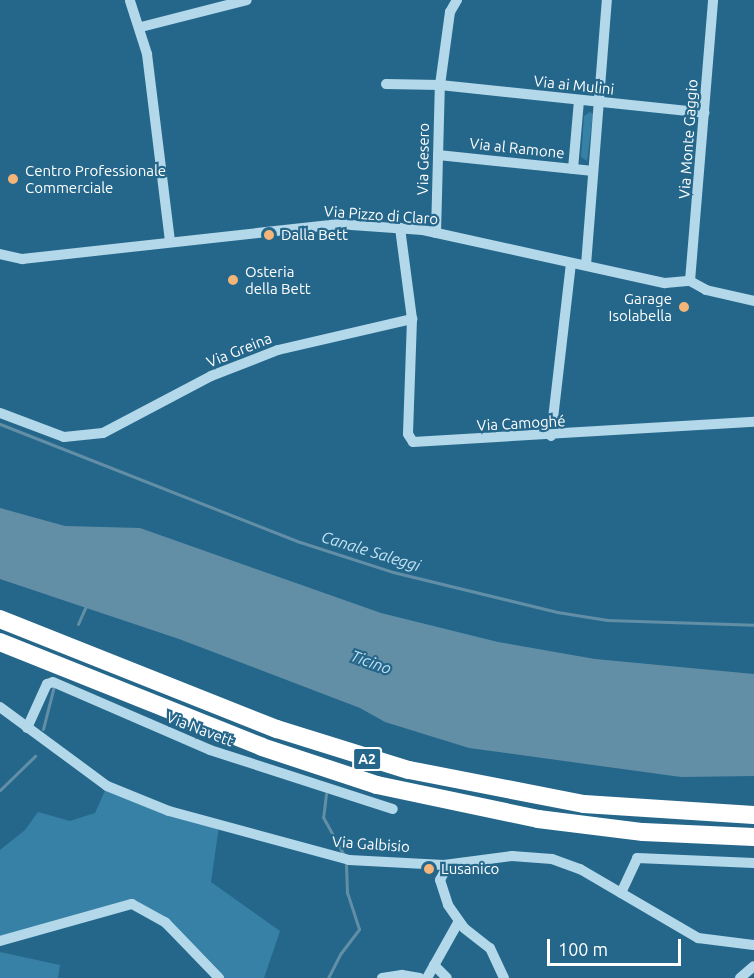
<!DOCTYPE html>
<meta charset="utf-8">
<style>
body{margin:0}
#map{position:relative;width:754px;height:978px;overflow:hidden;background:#25678b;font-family:Ubuntu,sans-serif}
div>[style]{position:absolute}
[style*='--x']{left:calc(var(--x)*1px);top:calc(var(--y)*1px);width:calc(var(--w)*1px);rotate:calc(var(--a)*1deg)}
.green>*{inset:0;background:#3781a6}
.water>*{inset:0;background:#638fa6}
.stream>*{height:3px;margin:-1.5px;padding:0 1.5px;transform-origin:1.5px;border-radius:1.5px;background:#638fa6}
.minor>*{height:10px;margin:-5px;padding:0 5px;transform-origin:5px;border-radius:5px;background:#b3d8ea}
.highway>*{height:18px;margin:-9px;padding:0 9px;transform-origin:9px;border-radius:9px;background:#fff}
.dots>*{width:16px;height:16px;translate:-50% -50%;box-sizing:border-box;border:3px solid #25678b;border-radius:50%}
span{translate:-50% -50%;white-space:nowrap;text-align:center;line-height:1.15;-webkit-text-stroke:4.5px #25678b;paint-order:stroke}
.shield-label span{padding:2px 4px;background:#25678b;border:2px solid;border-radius:4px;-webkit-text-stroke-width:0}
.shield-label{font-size:14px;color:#fff;font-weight:700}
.street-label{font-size:15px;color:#fff}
.poi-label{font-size:15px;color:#fff}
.left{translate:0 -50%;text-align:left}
.right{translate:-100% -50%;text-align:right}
.water-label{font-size:16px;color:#c2e2f2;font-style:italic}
.scale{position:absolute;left:547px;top:939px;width:134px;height:27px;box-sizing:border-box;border:3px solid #fff;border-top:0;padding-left:8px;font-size:18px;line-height:21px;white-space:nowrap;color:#fff;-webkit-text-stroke:4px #25678b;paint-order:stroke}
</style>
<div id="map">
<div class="green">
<div style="clip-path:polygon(590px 112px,593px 114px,587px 161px,581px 157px,582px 145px,584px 116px)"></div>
<div style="clip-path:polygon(107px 786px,219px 826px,211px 882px,280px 931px,264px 978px,219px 978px,140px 907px,0 941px,0 850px,25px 830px,38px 812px,70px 821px,95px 813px)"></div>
<div style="clip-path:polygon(0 952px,60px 965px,58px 978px,0 978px)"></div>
</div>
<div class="water">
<div style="clip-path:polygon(0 508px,65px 526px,140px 528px,381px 613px,498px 642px,595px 659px,754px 674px,754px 776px,681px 777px,469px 748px,385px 722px,360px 708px,179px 639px,0 579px)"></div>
</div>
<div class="stream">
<div style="--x:0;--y:424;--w:322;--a:21.5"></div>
<div style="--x:300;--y:542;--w:98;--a:17.9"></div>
<div style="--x:393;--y:572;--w:169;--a:13.7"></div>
<div style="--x:557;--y:612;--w:51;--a:9.1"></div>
<div style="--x:607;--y:620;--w:147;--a:1.9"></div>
<div style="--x:78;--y:624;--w:20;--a:-66"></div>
<div style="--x:43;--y:729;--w:44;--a:-75.7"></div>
<div style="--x:0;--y:790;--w:49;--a:-44.2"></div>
<div style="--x:326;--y:794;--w:23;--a:97"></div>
<div style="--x:323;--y:817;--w:46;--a:61.2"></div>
<div style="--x:328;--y:978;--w:28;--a:-63"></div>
<div style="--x:341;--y:953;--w:30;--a:-53"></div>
<div style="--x:359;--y:929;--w:38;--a:-108"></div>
<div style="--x:347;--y:893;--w:30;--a:-92"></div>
</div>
<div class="minor">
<div style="--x:130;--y:1;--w:56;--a:72.2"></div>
<div style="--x:147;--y:54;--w:189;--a:83"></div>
<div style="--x:141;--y:27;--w:109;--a:-14.3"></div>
<div style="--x:386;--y:84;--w:54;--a:1.1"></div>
<div style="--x:440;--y:85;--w:266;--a:6"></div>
<div style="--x:438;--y:155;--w:156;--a:5.9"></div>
<div style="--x:573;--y:169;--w:68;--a:-85"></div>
<div style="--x:436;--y:233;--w:148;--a:-88.5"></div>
<div style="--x:440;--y:85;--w:74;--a:-82.2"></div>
<div style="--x:450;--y:12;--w:14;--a:-60"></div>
<div style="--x:0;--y:254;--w:23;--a:13"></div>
<div style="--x:22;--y:259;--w:317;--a:-6.3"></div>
<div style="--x:337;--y:224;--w:86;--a:4"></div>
<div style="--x:423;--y:230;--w:248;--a:12.4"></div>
<div style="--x:665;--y:283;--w:25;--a:-5"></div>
<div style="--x:690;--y:281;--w:18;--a:29"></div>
<div style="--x:706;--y:290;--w:49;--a:12.9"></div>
<div style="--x:586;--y:265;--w:266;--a:-85.5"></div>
<div style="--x:690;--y:281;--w:282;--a:-85.3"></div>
<div style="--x:412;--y:319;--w:115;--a:92"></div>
<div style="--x:408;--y:434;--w:9;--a:58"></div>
<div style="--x:413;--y:442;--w:342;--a:-3.4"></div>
<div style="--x:0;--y:413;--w:68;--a:20.6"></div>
<div style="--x:64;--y:437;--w:39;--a:-6"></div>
<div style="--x:103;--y:433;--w:122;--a:-27.8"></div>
<div style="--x:211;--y:376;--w:72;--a:-21.2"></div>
<div style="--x:278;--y:350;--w:138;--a:-13"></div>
<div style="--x:412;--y:319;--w:92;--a:-97.5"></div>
<div style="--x:551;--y:436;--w:174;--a:-83.4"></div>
<div style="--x:0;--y:707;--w:133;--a:36.4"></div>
<div style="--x:107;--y:786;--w:67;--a:22"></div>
<div style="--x:169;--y:811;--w:187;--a:15.2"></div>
<div style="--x:349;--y:860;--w:95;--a:3"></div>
<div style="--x:444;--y:865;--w:69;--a:-7.5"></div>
<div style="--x:512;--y:856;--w:40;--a:4.3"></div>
<div style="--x:552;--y:859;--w:30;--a:20"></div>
<div style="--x:580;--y:869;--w:137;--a:30.3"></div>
<div style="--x:698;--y:938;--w:56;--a:7.1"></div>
<div style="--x:27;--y:728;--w:48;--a:-65.6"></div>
<div style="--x:47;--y:684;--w:6;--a:-18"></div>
<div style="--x:53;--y:682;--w:171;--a:23.4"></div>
<div style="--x:210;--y:750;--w:192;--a:17.9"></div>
<div style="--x:448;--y:865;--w:17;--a:118"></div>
<div style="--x:440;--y:880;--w:26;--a:72"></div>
<div style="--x:448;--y:905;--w:28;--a:55"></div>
<div style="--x:464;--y:928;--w:33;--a:38"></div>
<div style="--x:490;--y:948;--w:33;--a:65"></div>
<div style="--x:621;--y:893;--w:38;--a:-65"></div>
<div style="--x:637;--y:858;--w:117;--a:2.4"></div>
<div style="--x:0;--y:941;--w:137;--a:-15.7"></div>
<div style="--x:132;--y:904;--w:38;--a:29"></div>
<div style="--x:165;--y:922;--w:78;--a:46"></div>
<div style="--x:434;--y:965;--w:18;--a:45"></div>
<div style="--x:382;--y:978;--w:20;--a:-9"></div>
<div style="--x:402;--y:975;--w:18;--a:9"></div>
<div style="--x:427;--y:978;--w:65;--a:-60.7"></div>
<div style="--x:740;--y:978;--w:18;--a:-41"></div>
</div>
<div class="highway">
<div style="--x:0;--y:619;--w:298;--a:21.7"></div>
<div style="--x:277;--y:729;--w:138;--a:17.3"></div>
<div style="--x:409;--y:770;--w:178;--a:11"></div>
<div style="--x:584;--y:804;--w:170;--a:3.7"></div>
<div style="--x:0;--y:642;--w:282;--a:21.8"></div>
<div style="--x:262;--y:747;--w:121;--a:18.3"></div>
<div style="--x:377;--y:785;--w:165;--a:11.9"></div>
<div style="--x:538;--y:819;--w:106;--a:7.1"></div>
<div style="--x:643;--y:832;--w:111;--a:2.6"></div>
</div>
<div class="dots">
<div style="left:13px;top:179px;background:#f4b578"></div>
<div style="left:269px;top:235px;background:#f4b578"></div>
<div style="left:233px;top:280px;background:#f4b578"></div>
<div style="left:684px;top:307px;background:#f4b578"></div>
<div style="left:429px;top:869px;background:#f4b578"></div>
</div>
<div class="shield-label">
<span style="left:367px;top:759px">A2</span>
</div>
<div class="street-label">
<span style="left:574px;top:85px;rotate:6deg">Via ai Mulini</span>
<span style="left:688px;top:139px;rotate:-86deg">Via Monte Gaggio</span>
<span style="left:517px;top:148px;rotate:6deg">Via al Ramone</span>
<span style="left:423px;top:159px;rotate:-89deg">Via Gesero</span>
<span style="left:381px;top:215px;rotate:4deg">Via Pizzo di Claro</span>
<span style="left:239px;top:350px;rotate:-22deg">Via Greina</span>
<span style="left:521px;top:423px;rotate:-3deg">Via Camoghé</span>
<span style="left:200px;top:729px;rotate:21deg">Via Navett</span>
<span style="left:371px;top:844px;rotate:4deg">Via Galbisio</span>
</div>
<div class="poi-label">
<span class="left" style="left:25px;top:179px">Centro Professionale<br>Commerciale</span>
<span class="left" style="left:281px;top:235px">Dalla Bett</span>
<span class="left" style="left:245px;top:280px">Osteria<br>della Bett</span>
<span class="right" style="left:672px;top:307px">Garage<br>Isolabella</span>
<span class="left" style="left:441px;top:869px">Lusanico</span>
</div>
<div class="water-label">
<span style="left:371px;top:551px;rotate:17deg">Canale Saleggi</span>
<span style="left:371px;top:662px;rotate:20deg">Ticino</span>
</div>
<div class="scale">100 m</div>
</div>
